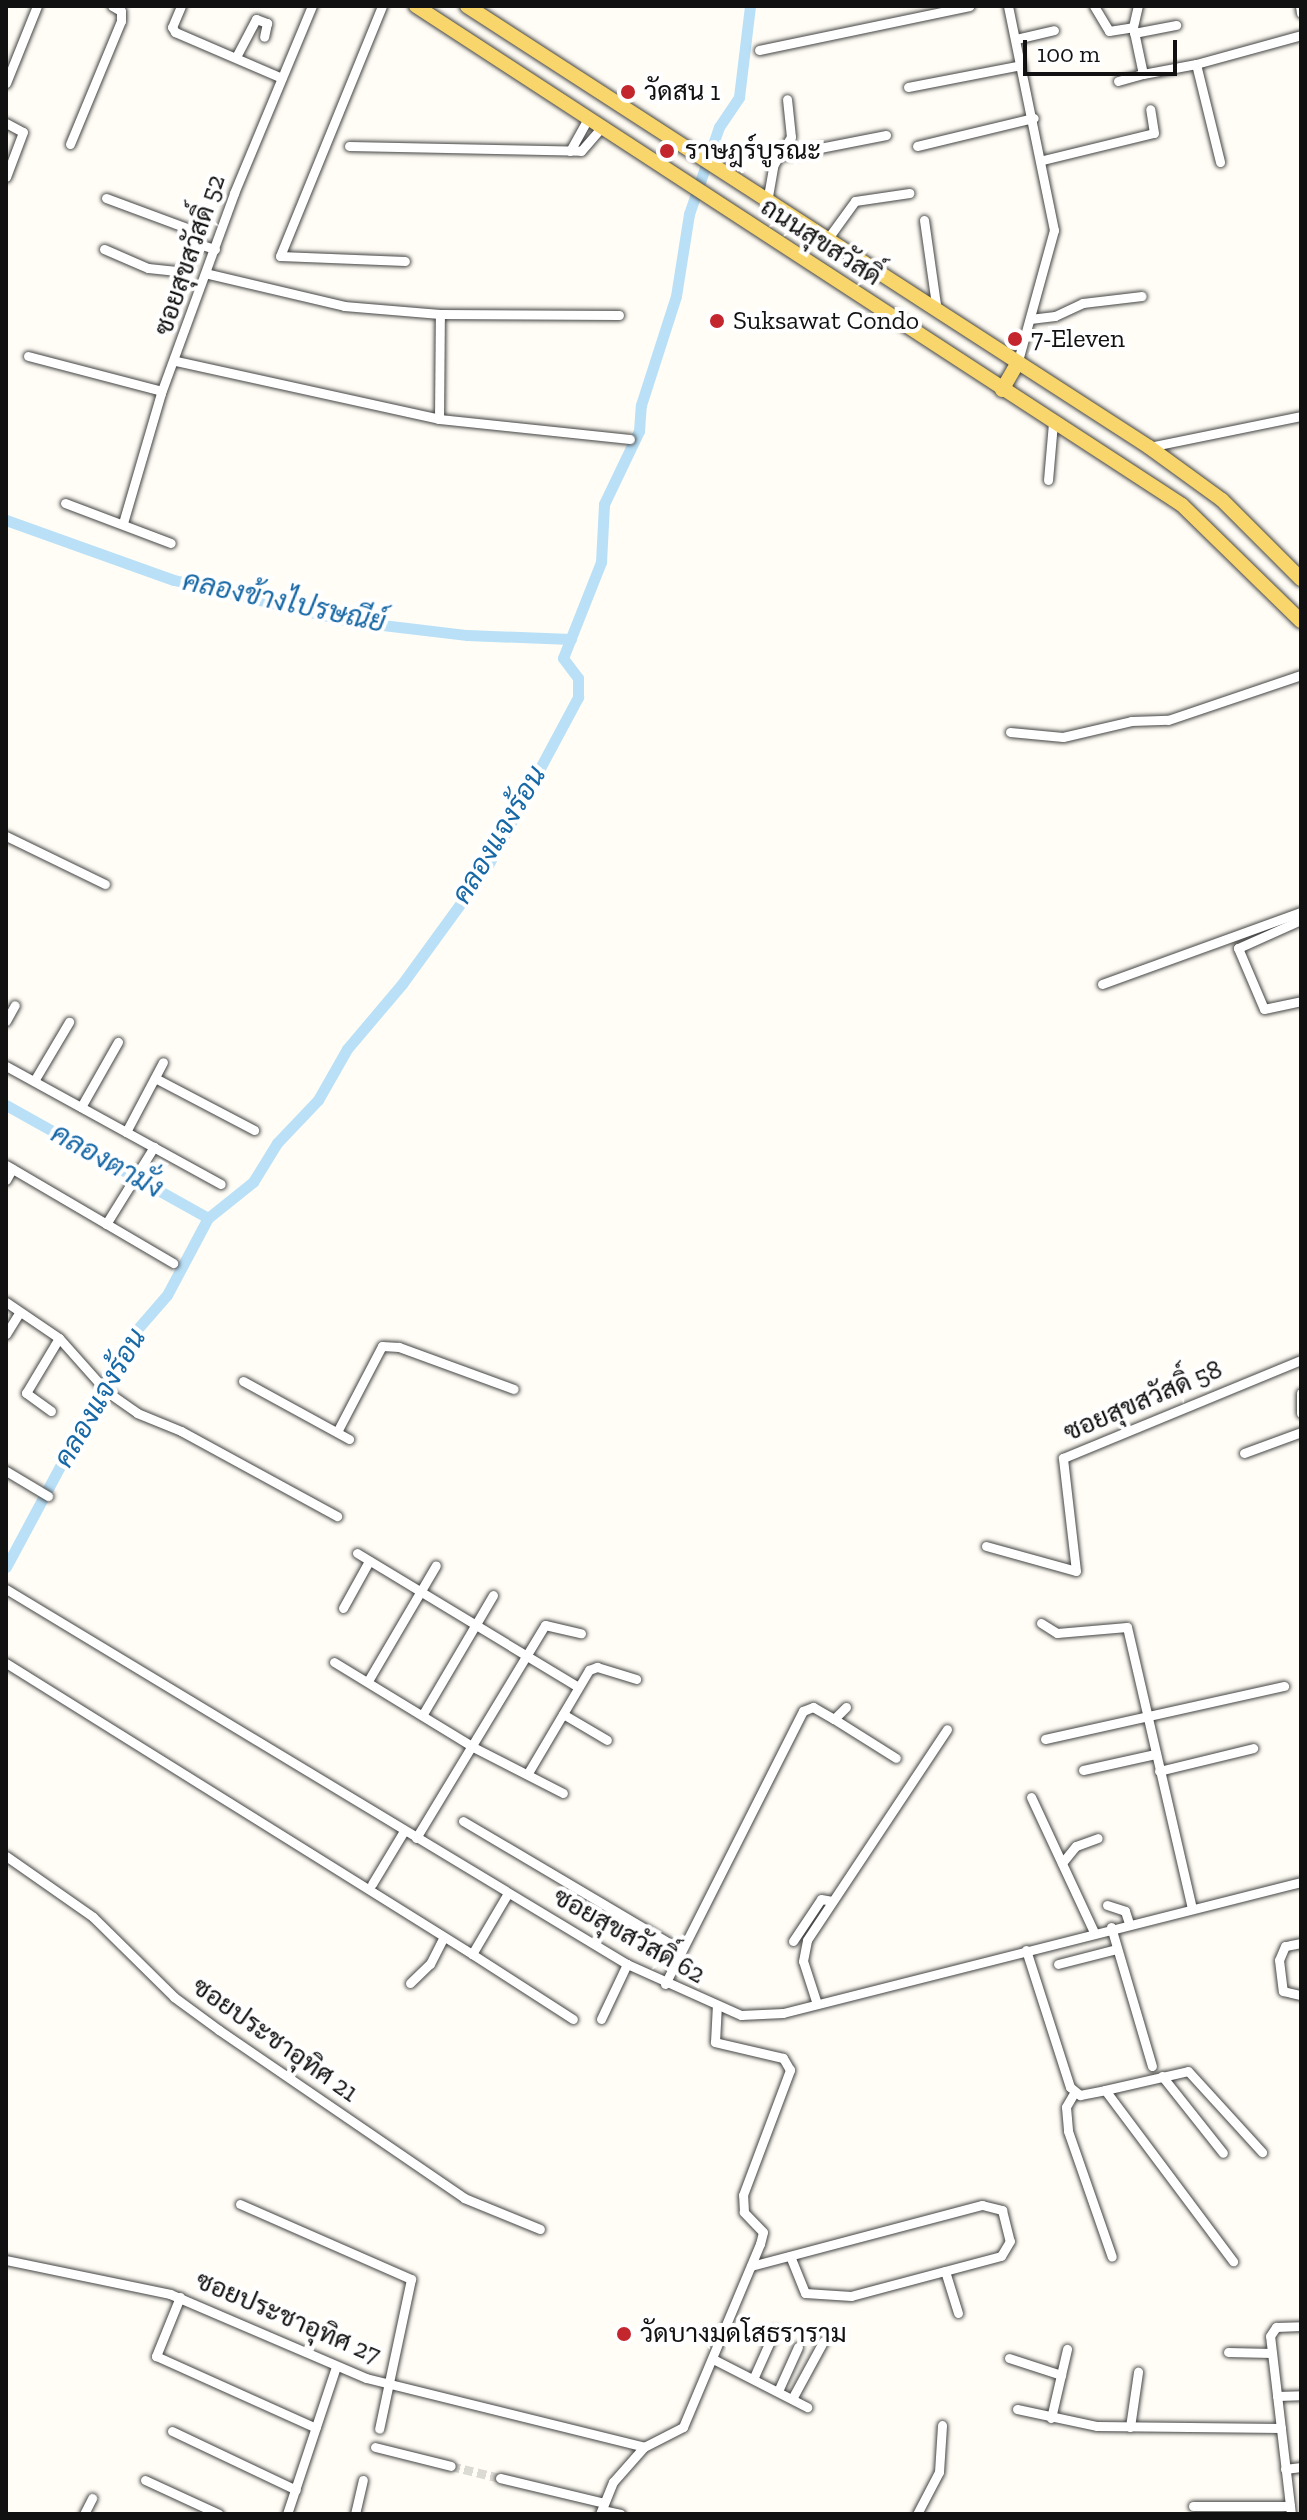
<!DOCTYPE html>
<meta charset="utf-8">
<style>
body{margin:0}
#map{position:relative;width:1307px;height:2520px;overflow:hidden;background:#fffdf5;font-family:"Zilla Slab",Sarabun,serif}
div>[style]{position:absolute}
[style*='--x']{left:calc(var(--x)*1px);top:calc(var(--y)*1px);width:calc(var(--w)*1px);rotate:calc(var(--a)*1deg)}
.canal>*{height:11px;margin:-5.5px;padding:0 5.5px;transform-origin:5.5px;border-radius:5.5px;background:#b9e0f7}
.street-tunnel>*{height:9px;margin-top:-4.5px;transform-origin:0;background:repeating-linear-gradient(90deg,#dbdad3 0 9px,transparent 0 13.5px)}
.roads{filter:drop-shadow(0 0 2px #444) drop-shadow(0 0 2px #444)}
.street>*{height:9px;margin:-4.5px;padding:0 4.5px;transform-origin:4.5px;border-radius:4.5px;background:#fff}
.primary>*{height:14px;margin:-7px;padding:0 7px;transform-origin:7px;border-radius:7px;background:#f9d66b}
.dots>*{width:22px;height:22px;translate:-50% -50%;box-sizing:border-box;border:4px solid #fff;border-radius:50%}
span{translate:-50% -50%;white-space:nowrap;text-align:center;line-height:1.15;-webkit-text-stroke:8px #fff;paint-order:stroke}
.poi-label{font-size:26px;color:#111}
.left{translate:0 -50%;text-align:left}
.street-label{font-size:26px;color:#111}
.water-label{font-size:28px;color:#1768a6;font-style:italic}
.frame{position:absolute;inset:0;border:8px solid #111;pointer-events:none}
.scale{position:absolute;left:1023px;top:40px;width:154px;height:36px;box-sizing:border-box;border:4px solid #111;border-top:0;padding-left:10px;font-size:24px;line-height:28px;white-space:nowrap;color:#111;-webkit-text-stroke:6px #fff;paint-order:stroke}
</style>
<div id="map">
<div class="canal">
<div style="--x:6;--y:520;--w:178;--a:19.7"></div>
<div style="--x:174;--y:580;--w:180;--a:13.2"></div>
<div style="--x:349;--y:621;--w:119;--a:6.8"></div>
<div style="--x:467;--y:635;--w:104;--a:2.2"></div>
<div style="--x:6;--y:1105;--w:231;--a:29.2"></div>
<div style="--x:6;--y:1567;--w:256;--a:-61.8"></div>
<div style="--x:127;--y:1341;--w:61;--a:-49"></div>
<div style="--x:167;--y:1295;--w:87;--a:-62"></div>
<div style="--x:208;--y:1218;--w:58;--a:-38.7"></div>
<div style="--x:253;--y:1182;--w:46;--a:-58.4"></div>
<div style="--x:277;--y:1143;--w:59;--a:-46.4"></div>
<div style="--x:318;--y:1100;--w:59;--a:-60.4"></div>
<div style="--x:347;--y:1049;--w:85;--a:-49.8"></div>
<div style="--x:402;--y:984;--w:145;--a:-54"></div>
<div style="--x:487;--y:867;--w:193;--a:-61.8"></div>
<div style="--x:578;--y:697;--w:19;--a:-90"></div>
<div style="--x:578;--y:678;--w:25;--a:-127"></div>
<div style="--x:563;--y:658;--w:103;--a:-68.4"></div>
<div style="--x:601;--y:562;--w:58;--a:-87"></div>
<div style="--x:604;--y:504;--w:81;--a:-64.4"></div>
<div style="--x:639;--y:431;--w:26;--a:-86"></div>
<div style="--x:641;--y:405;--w:114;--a:-72.2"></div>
<div style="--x:676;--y:296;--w:83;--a:-81"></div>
<div style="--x:689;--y:214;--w:92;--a:-71"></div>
<div style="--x:719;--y:127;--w:36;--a:-56"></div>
<div style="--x:739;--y:97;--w:92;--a:-83.1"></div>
</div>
<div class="street-tunnel">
<div style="--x:451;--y:2466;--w:50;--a:13.8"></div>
</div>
<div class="roads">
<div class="street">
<div style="--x:181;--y:6;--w:23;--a:113"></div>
<div style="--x:172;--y:27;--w:6;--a:59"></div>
<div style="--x:175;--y:32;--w:116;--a:23.3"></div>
<div style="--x:382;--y:6;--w:270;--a:112.2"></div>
<div style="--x:280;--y:256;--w:125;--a:2.3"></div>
<div style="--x:1008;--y:6;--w:229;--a:78.4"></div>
<div style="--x:1054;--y:230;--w:139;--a:105.4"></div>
<div style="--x:1094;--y:6;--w:29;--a:59"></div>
<div style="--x:1109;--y:31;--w:24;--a:-9"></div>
<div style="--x:1133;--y:27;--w:22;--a:-77"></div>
<div style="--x:1300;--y:6;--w:7;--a:82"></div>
<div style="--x:1133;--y:27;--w:48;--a:78"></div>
<div style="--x:1143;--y:74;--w:54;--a:-10.7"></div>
<div style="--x:1196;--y:64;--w:101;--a:76.2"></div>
<div style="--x:1134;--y:33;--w:43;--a:-10.8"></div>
<div style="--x:1016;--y:39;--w:39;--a:-13"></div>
<div style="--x:759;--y:50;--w:215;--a:-11.8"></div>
<div style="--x:236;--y:57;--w:43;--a:-62.2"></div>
<div style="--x:256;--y:19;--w:12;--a:20"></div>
<div style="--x:267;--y:23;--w:14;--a:102"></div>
<div style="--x:1196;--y:64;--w:109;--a:-15.4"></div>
<div style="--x:1118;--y:81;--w:26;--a:-16"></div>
<div style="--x:6;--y:83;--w:83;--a:-68.1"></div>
<div style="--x:908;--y:87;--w:115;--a:-11"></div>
<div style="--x:6;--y:123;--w:19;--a:28"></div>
<div style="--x:23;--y:132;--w:48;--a:110.7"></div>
<div style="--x:70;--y:144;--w:133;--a:-67.5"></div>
<div style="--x:121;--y:21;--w:10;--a:-90"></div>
<div style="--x:121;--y:11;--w:10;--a:-151"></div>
<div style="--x:349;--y:146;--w:232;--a:1.2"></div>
<div style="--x:581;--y:151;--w:30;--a:-49"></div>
<div style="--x:917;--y:146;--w:120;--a:-13.5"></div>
<div style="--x:570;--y:151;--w:37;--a:-61"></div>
<div style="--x:784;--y:155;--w:104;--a:-11.1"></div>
<div style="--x:1043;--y:160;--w:114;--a:-13.7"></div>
<div style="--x:1154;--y:133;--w:24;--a:-99"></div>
<div style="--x:106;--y:198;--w:92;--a:20.4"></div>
<div style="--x:192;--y:230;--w:14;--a:73"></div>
<div style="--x:767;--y:202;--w:39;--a:-80"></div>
<div style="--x:774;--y:164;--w:32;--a:-58"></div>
<div style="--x:791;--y:137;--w:38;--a:-96"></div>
<div style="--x:924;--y:220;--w:92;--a:81.9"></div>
<div style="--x:826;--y:241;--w:49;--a:-54.1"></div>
<div style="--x:855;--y:201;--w:55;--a:-8.4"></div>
<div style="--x:104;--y:249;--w:48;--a:23.4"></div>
<div style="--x:148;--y:268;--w:31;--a:6"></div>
<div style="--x:179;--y:271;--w:11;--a:-34"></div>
<div style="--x:188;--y:265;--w:23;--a:-70"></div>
<div style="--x:196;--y:243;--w:20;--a:18"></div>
<div style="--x:209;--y:274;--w:139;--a:13.3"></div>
<div style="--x:344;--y:306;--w:96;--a:4.8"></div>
<div style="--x:440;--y:314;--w:179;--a:0.3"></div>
<div style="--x:1030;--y:319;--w:25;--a:-7"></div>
<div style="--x:1055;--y:316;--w:31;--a:-25"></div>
<div style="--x:1083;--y:303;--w:59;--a:-6.8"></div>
<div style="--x:28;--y:356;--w:138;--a:14.6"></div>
<div style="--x:176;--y:361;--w:269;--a:12.4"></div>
<div style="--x:439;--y:419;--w:192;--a:6"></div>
<div style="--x:439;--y:419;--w:105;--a:-89.5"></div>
<div style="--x:1149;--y:447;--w:155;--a:-11.5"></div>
<div style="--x:1048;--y:480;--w:57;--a:-85"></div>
<div style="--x:65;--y:503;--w:113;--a:20.7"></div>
<div style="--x:123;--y:523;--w:135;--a:-73.7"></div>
<div style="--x:161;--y:393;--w:213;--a:-69.9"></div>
<div style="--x:234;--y:193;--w:203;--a:-67.4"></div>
<div style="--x:1010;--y:732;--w:53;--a:5.4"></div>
<div style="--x:1063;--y:737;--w:70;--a:-13.2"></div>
<div style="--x:1131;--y:721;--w:37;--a:-2"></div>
<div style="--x:1168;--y:720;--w:140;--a:-18.7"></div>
<div style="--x:6;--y:836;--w:110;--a:25.9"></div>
<div style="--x:1301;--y:920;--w:69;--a:156"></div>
<div style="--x:1238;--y:948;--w:66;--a:66.9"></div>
<div style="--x:1264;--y:1009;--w:38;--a:-12"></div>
<div style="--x:1102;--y:984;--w:212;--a:-19.9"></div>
<div style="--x:6;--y:1021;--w:18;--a:-61"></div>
<div style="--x:6;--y:1066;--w:245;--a:28.8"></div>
<div style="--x:155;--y:1078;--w:112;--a:27.7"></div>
<div style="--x:34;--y:1081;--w:69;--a:-59.3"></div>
<div style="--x:81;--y:1107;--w:75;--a:-60.4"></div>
<div style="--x:126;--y:1132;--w:79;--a:-62.1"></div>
<div style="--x:6;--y:1165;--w:194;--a:30.4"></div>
<div style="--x:6;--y:1180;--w:13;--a:-61"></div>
<div style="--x:106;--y:1224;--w:91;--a:-58.1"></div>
<div style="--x:6;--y:1302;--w:64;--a:34.2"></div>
<div style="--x:59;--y:1338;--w:71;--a:48.4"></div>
<div style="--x:106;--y:1391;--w:38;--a:35"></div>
<div style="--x:137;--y:1413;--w:48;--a:22.2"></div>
<div style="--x:181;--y:1431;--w:178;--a:28.6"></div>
<div style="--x:6;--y:1334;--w:26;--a:-58"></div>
<div style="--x:243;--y:1381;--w:121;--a:28.7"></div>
<div style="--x:1301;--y:1393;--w:20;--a:90"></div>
<div style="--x:51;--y:1411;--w:31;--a:-144"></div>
<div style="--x:26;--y:1393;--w:64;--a:-59"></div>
<div style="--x:337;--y:1432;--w:97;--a:-62.4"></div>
<div style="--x:382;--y:1346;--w:17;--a:3"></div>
<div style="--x:399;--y:1347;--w:122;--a:20.1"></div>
<div style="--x:1244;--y:1453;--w:61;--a:-20.2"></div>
<div style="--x:6;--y:1471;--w:49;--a:30.8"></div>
<div style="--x:986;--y:1546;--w:93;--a:15.5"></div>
<div style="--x:1076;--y:1571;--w:114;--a:-96.6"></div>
<div style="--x:1063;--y:1458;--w:257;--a:-22.4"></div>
<div style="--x:357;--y:1553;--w:258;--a:31.2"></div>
<div style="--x:6;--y:1589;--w:725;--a:31.13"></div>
<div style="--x:627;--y:1964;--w:125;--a:24.1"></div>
<div style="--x:741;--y:2015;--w:42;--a:-2.7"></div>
<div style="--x:783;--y:2013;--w:534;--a:-14.19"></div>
<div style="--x:343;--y:1608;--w:54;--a:-61"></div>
<div style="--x:1041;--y:1623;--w:19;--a:32"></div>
<div style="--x:1057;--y:1633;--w:70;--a:-4.9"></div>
<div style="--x:1127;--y:1627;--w:288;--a:77"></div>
<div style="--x:334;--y:1662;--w:163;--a:31.4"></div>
<div style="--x:473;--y:1747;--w:101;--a:27.1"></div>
<div style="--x:6;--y:1663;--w:549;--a:31.98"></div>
<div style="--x:368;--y:1681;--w:134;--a:-59.6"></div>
<div style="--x:423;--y:1714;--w:138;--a:-59.5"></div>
<div style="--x:563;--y:1714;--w:51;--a:30.6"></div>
<div style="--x:834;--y:1719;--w:73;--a:32.2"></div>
<div style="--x:1045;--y:1739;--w:245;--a:-12.5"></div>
<div style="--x:1083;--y:1770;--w:74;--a:-12.5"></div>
<div style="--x:1159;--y:1771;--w:97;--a:-13.7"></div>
<div style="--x:528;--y:1773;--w:120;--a:-59.4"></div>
<div style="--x:589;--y:1670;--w:9;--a:-21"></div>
<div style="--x:597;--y:1667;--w:41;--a:17.1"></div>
<div style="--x:1031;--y:1797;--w:149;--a:65"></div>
<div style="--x:463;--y:1821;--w:253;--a:30.6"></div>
<div style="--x:416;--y:1838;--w:249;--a:-58.8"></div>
<div style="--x:545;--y:1625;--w:37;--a:13"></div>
<div style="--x:6;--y:1856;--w:106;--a:35"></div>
<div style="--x:93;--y:1917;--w:114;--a:44.6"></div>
<div style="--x:174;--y:1997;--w:56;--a:36.3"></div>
<div style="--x:219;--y:2030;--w:297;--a:34.4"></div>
<div style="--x:464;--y:2198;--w:82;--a:22.2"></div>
<div style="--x:1062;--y:1863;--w:22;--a:-51"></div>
<div style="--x:1076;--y:1846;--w:23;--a:-20"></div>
<div style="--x:372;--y:1884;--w:62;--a:-58.9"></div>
<div style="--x:508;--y:1893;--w:71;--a:120.5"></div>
<div style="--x:472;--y:1954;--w:120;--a:32.8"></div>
<div style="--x:1107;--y:1905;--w:19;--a:18"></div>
<div style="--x:1125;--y:1911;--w:13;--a:72"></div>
<div style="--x:1111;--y:1927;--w:145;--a:73.6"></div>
<div style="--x:793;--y:1941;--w:50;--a:-56.3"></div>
<div style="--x:821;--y:1899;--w:11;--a:10"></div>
<div style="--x:1301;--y:1943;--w:16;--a:169"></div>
<div style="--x:1285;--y:1946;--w:15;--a:113"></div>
<div style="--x:1279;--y:1960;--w:31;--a:83"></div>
<div style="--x:1283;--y:1991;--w:18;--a:13"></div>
<div style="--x:1026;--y:1950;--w:144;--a:72.2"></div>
<div style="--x:1070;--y:2087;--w:13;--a:39"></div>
<div style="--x:1080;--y:2095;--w:25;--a:-11"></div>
<div style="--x:1105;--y:2090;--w:214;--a:53.2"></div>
<div style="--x:1058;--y:1964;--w:61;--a:-14.3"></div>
<div style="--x:410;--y:1983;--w:28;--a:-44"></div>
<div style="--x:430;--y:1964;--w:30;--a:-63"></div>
<div style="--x:665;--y:1984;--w:306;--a:-63.2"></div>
<div style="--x:803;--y:1711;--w:11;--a:-22"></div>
<div style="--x:813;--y:1707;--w:24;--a:30"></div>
<div style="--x:834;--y:1719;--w:17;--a:-45"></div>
<div style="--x:817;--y:2004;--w:45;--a:-108"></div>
<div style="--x:803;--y:1961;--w:21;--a:-79"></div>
<div style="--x:807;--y:1940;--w:253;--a:-56.4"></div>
<div style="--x:601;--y:2019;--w:61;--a:-64.7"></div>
<div style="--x:1162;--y:2076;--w:98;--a:51.6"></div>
<div style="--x:1105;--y:2090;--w:85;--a:-12.9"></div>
<div style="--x:1188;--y:2071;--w:110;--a:47.6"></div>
<div style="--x:1074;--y:2093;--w:16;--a:120"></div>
<div style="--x:1066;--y:2107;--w:24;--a:85"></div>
<div style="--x:1068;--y:2131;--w:133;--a:70.8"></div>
<div style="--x:240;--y:2204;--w:187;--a:23.7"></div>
<div style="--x:411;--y:2279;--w:153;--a:102"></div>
<div style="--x:6;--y:2260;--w:167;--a:11.7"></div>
<div style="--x:170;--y:2294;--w:213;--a:23.2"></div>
<div style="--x:366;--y:2378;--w:286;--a:13.9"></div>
<div style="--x:751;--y:2266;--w:239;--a:-14.8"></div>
<div style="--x:982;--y:2205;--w:21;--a:14"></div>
<div style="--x:1002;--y:2210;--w:32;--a:76"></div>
<div style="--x:1010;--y:2241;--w:17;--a:121"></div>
<div style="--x:1001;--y:2256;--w:155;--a:165.1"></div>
<div style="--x:851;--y:2296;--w:46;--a:-176.3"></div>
<div style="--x:805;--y:2293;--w:40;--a:-112"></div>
<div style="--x:945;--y:2271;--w:44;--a:72.8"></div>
<div style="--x:180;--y:2297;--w:64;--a:112.1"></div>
<div style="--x:156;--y:2356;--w:175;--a:24.2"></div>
<div style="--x:1228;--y:2352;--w:44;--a:1.3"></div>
<div style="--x:1009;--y:2358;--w:55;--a:18.1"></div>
<div style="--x:713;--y:2359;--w:106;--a:27.1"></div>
<div style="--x:754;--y:2377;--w:51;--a:-65.9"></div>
<div style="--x:779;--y:2389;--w:46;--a:-65.7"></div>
<div style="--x:1277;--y:2396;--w:24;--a:-2"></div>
<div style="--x:793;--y:2397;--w:63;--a:-61.4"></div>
<div style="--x:1017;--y:2409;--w:82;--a:12"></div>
<div style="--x:1097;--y:2426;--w:184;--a:0.6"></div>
<div style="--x:1051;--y:2418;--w:71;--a:-76.9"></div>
<div style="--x:1130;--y:2427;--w:56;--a:-81.7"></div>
<div style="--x:172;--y:2431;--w:137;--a:25.4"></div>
<div style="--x:375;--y:2447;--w:78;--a:14"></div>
<div style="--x:644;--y:2447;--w:44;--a:-27.1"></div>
<div style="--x:683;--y:2427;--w:199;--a:-67.2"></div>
<div style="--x:760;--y:2244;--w:12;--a:-76"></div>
<div style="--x:763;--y:2232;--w:28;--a:-134"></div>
<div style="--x:744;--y:2212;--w:17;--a:-93"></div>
<div style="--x:743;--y:2195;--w:134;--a:-69.4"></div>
<div style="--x:790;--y:2070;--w:14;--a:-120"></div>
<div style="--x:783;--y:2058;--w:70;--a:-166.8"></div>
<div style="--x:715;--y:2042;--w:34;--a:-87"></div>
<div style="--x:1285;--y:2469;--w:16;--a:-7"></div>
<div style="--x:500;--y:2478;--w:107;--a:13.5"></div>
<div style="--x:145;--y:2480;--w:81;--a:24.7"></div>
<div style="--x:1193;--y:2506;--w:97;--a:0"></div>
<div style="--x:602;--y:2510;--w:19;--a:12"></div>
<div style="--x:84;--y:2514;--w:18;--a:-63"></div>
<div style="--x:287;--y:2514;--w:155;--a:-71.6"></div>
<div style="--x:355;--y:2514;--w:35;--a:-77"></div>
<div style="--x:600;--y:2514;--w:35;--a:-68"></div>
<div style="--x:613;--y:2482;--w:47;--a:-48.5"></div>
<div style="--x:917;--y:2514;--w:47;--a:-62.4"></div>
<div style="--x:939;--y:2472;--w:47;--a:-86.3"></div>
<div style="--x:1291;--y:2514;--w:179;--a:-96.7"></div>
<div style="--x:1270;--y:2336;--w:11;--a:-56"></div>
<div style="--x:1276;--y:2327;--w:25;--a:-2"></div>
</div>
<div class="primary">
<div style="--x:416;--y:6;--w:914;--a:33.08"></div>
<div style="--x:1182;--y:505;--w:166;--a:44.3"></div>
<div style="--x:467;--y:6;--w:812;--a:32.89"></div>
<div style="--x:1149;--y:447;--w:90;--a:36"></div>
<div style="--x:1222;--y:500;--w:112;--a:45"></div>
<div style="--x:1002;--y:390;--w:30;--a:-60"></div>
</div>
</div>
<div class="dots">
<div style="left:628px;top:92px;background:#c4262e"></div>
<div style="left:667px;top:151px;background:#c4262e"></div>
<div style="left:717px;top:321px;background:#c4262e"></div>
<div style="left:1015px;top:339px;background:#c4262e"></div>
<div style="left:624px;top:2334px;background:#c4262e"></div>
</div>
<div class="poi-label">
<span class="left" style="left:644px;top:92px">วัดสน 1</span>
<span class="left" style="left:685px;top:151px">ราษฎร์บูรณะ</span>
<span class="left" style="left:733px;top:321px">Suksawat Condo</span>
<span class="left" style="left:1031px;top:339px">7-Eleven</span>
<span class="left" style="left:640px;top:2334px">วัดบางมดโสธราราม</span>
</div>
<div class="street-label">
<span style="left:821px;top:242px;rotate:33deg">ถนนสุขสวัสดิ์</span>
<span style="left:190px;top:255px;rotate:-71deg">ซอยสุขสวัสดิ์ 52</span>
<span style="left:1143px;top:1401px;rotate:-23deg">ซอยสุขสวัสดิ์ 58</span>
<span style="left:629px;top:1936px;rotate:29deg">ซอยสุขสวัสดิ์ 62</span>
<span style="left:275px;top:2040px;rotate:35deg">ซอยประชาอุทิศ 21</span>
<span style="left:288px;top:2318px;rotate:23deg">ซอยประชาอุทิศ 27</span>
</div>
<div class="water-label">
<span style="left:284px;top:602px;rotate:12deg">คลองข้างไปรษณีย์</span>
<span style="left:499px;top:835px;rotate:-59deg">คลองแจงร้อน</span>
<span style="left:107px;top:1161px;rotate:29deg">คลองตามั่ง</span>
<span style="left:100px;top:1398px;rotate:-60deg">คลองแจงร้อน</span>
</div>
<div class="frame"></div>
<div class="scale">100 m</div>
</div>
